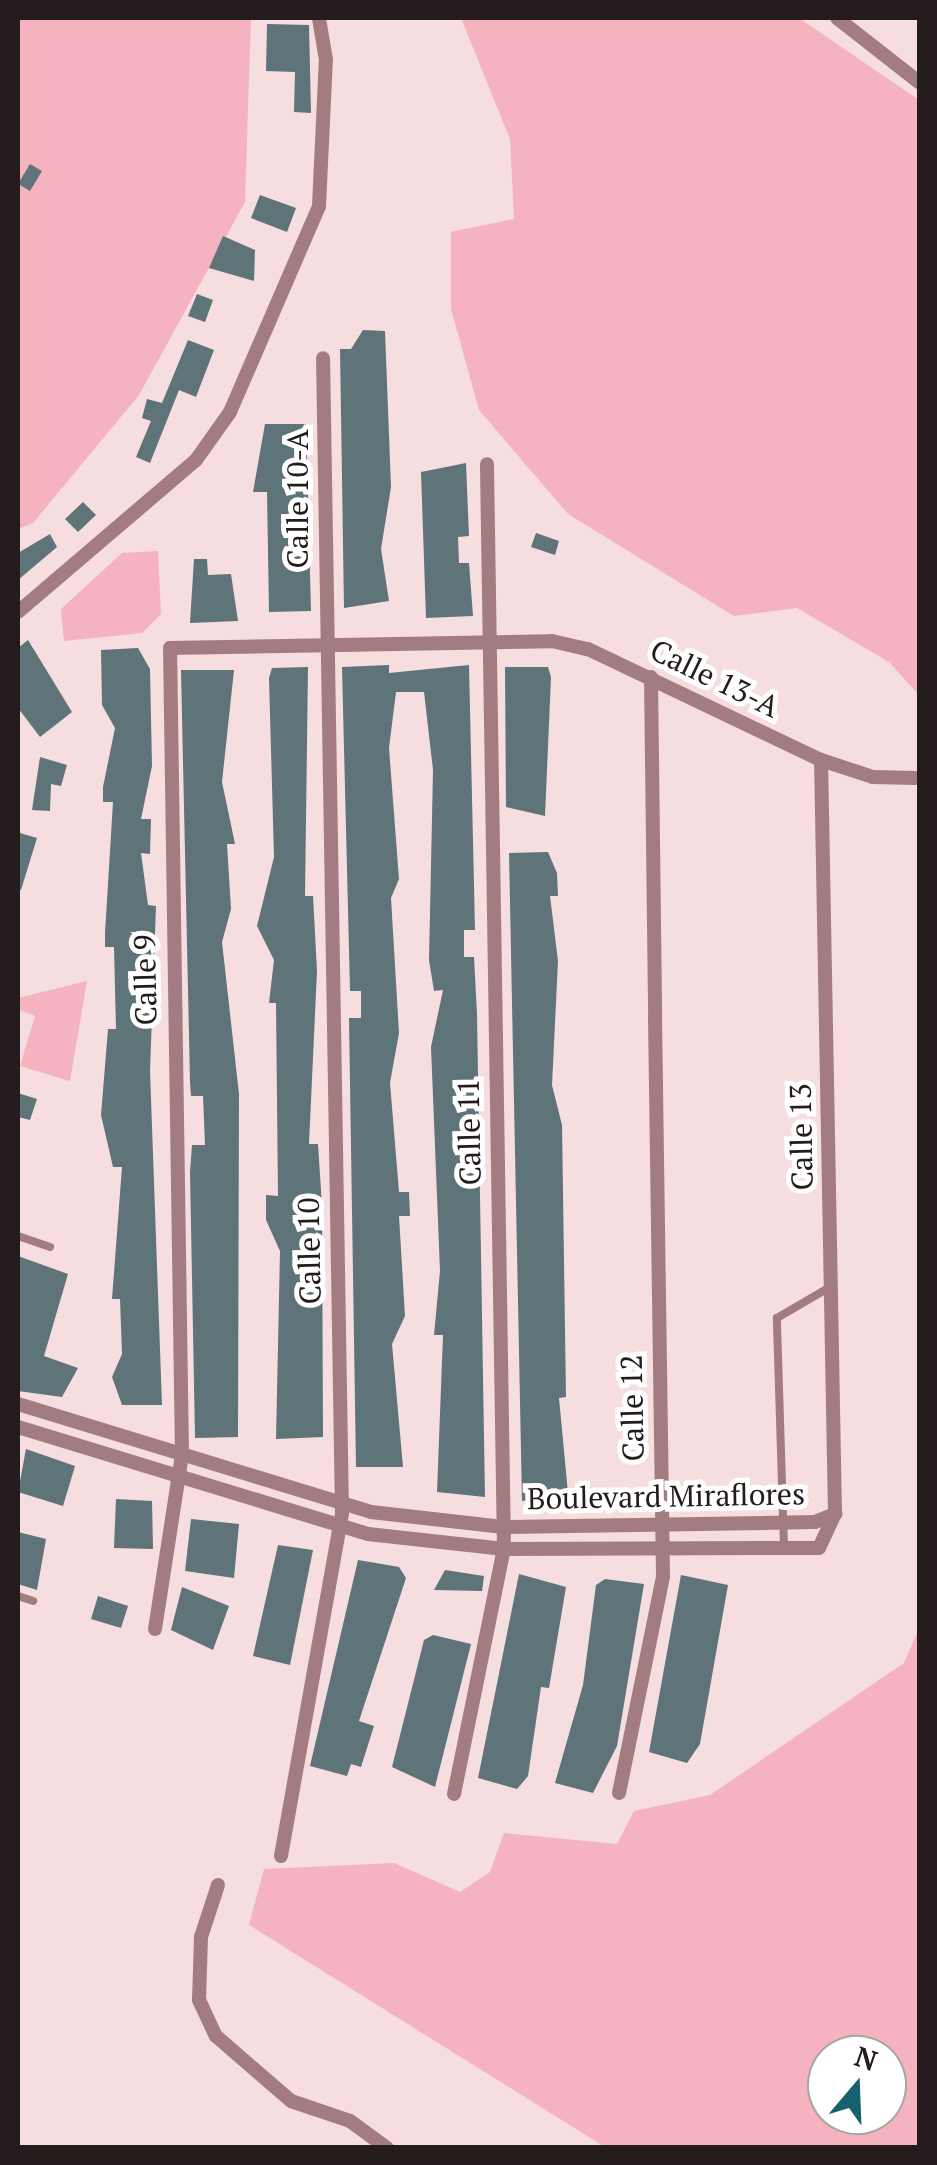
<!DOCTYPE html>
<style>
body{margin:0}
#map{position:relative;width:937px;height:2165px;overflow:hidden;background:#f5dde0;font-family:"PT Serif",serif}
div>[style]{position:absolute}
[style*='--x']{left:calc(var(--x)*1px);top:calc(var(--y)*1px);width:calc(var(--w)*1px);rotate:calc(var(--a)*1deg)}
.green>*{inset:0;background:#f4b3be}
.building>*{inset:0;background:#5e7478}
.lane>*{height:8px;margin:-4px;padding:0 4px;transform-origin:4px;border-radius:4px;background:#a37c82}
.street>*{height:14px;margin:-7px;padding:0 7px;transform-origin:7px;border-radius:7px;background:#a37c82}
span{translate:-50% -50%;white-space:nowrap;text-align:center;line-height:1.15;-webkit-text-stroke:10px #fff;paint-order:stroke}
.street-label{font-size:30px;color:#231b1c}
.frame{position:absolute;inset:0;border:20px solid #231b1c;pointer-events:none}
.north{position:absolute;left:807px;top:2035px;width:100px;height:100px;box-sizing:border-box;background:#fff;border:2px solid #a7a4a4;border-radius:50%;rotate:19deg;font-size:28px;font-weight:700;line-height:40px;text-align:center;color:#231b1c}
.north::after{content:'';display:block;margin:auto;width:35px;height:45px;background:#16616e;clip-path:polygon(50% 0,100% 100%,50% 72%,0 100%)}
</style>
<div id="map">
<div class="green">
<div style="clip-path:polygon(18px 18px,251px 18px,245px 202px,139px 395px,33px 523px,18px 529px)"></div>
<div style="clip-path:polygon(461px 18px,799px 18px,919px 100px,919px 695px,889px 662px,797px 608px,734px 616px,568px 514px,479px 410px,451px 309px,451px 232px,514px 219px,510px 139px)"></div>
<div style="clip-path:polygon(158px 551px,161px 614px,142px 633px,64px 641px,61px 609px,122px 553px)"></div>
<div style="clip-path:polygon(87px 981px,70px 1081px,20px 1066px,35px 1016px,18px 1009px,18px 998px)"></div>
<div style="clip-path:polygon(evenodd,919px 1628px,919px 2147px,605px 2147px,249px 1925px,264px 1869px,394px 1863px,460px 1892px,490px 1872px,504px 1833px,617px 1844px,634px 1811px,710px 1795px,904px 1663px,919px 1628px,887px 2055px,887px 2115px,827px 2115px,827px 2055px,887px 2055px)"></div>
</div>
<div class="building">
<div style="clip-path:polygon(267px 24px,309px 25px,311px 113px,294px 112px,295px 72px,266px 71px)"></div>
<div style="clip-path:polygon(30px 164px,42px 171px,30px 191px,18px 184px)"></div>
<div style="clip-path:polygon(260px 195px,296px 208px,287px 232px,251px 218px)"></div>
<div style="clip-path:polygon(223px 236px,255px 250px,254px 281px,209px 268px)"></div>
<div style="clip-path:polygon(197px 294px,213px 300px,205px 322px,188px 316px)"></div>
<div style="clip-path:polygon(363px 330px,385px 331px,391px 487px,381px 549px,389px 601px,344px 608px,340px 349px,351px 349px)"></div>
<div style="clip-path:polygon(188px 340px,214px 350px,196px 397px,179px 390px,150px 463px,136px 457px,151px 421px,142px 418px,147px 399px,162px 403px)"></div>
<div style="clip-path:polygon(265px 424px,306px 424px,311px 611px,269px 612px,267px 492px,253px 492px)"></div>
<div style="clip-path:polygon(466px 463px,469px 536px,458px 537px,459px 563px,469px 563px,473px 616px,426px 618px,421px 472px)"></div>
<div style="clip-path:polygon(83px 502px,96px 515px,78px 532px,65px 519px)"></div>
<div style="clip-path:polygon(536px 533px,559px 541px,555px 555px,531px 547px)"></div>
<div style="clip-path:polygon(50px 534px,57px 547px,18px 580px,18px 553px)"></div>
<div style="clip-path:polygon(194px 559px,207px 559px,208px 575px,231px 574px,238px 621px,190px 623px)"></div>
<div style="clip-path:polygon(28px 640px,72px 712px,40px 737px,18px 708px,18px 648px)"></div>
<div style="clip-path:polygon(138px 648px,150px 669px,152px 766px,141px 819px,151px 819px,150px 854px,141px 853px,148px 905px,156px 906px,150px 1071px,162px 1405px,122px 1405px,112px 1377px,122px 1354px,120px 1299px,112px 1299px,122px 1167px,113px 1167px,101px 1115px,108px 1029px,116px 1029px,114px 947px,105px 947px,105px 933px,113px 802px,103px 802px,103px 787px,115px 728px,102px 705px,101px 650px)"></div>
<div style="clip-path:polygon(389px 665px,389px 673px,469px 665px,475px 930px,464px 930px,464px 957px,474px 957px,477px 1014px,485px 1497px,437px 1492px,443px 1335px,434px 1335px,440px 1271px,431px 1047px,443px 990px,434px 991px,429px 960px,433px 770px,424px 692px,396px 692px,389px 748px,399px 879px,391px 898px,399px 1033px,390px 1083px,399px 1192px,409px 1192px,410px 1216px,399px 1216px,405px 1316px,392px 1344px,403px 1467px,356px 1467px,349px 1018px,361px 1018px,361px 991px,350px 991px,342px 667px)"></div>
<div style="clip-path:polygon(308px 667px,305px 896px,313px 896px,317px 971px,309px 1144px,318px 1144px,322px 1206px,323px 1437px,276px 1439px,280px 1251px,266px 1220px,266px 1195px,278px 1196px,276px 1003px,269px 1003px,274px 960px,257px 926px,274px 857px,269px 678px,272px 668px)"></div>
<div style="clip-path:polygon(505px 667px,548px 667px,551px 677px,545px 816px,506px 807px)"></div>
<div style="clip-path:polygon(181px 670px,234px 670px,222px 782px,235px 844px,227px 844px,231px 909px,222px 942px,239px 1094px,238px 1437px,195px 1438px,190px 1172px,192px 1145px,205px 1145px,203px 1096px,191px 1096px,190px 1082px)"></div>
<div style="clip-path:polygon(40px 757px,67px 765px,61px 786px,51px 784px,50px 811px,32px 810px)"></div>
<div style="clip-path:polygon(20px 833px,37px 838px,21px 890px,18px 889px)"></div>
<div style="clip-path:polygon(548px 852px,557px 873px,558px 896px,550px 896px,558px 961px,552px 1085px,562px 1125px,566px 1397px,559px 1398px,568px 1493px,522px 1501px,509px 853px)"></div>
<div style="clip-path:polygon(18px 1093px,37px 1099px,30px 1120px,18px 1117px)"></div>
<div style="clip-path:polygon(18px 1256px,68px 1274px,44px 1356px,78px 1368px,62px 1397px,18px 1391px)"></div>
<div style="clip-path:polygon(26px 1449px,75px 1466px,63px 1506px,18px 1492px)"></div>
<div style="clip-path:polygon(116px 1499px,152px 1501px,153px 1549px,114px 1548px)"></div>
<div style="clip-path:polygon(191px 1519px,239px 1524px,234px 1578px,185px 1571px)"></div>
<div style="clip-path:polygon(18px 1532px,46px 1539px,37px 1590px,18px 1584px)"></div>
<div style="clip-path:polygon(278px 1545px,313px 1550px,290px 1665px,253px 1656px)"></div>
<div style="clip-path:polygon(358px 1560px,399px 1567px,406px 1578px,359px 1721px,374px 1726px,361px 1767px,351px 1764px,347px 1776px,310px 1766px)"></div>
<div style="clip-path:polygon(445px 1570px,484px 1576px,482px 1591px,434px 1590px)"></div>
<div style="clip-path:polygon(519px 1574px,566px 1587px,549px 1688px,541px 1687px,528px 1776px,517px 1789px,478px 1778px)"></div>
<div style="clip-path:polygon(681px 1575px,728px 1585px,700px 1744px,687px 1763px,649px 1752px)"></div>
<div style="clip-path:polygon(605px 1579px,644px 1584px,617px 1746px,593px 1793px,555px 1783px,583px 1685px,596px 1585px)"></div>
<div style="clip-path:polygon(182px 1587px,229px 1606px,213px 1650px,171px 1630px)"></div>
<div style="clip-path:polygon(98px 1596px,128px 1606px,121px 1628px,91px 1619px)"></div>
<div style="clip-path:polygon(433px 1635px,471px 1644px,435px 1787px,392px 1767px,424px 1640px)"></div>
</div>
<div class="lane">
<div style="--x:18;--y:1236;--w:34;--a:19"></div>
<div style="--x:784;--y:1547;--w:229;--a:-91.8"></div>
<div style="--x:777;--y:1318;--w:61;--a:-30.3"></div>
<div style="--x:18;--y:1596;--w:16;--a:18"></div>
</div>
<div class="street">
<div style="--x:837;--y:18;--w:105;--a:38.1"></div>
<div style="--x:18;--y:612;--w:234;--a:-40.5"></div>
<div style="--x:196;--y:460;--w:59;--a:-54.7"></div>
<div style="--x:230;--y:412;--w:224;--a:-66.6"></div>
<div style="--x:319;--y:206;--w:146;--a:-87.3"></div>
<div style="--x:326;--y:60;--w:43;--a:-99.5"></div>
<div style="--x:651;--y:677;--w:339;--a:89.3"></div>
<div style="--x:18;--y:1404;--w:369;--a:17"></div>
<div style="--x:371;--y:1512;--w:133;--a:6.5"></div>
<div style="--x:503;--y:1527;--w:312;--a:-0.9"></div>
<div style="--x:815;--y:1522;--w:22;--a:-22"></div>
<div style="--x:18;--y:1427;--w:366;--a:17"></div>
<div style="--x:368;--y:1534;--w:137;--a:6.3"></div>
<div style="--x:504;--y:1549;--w:315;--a:-0.2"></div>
<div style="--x:819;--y:1548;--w:38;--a:-65"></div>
<div style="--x:835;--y:1514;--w:754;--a:-91.06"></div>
<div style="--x:155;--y:1629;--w:176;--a:-81.2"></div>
<div style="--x:182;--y:1455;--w:807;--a:-90.85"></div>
<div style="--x:170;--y:648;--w:382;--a:-1"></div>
<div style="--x:552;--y:641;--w:37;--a:13"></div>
<div style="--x:588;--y:649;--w:258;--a:25.5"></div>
<div style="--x:821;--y:760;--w:55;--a:18.1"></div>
<div style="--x:873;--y:777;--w:42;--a:1.4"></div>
<div style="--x:619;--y:1793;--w:221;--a:-78.5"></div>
<div style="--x:663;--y:1576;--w:559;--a:-90.82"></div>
<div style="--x:454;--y:1794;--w:250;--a:-78.5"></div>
<div style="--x:504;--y:1549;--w:1085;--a:-90.9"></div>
<div style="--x:281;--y:1856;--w:348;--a:-79.9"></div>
<div style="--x:342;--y:1513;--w:1155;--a:-90.94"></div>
<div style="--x:218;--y:1885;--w:55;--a:108.1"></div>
<div style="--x:201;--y:1937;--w:63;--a:91.8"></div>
<div style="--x:199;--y:2000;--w:40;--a:65"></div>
<div style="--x:216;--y:2036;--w:99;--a:40.9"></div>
<div style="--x:291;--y:2101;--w:62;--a:18.7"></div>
<div style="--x:350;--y:2121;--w:46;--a:36.1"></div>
</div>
<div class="street-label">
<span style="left:297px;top:499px;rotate:-90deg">Calle 10-A</span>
<span style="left:715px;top:678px;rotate:26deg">Calle 13-A</span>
<span style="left:145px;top:980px;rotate:-91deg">Calle 9</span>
<span style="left:469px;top:1132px;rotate:-91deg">Calle 11</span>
<span style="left:801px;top:1137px;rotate:-91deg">Calle 13</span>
<span style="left:309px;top:1251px;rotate:-91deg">Calle 10</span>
<span style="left:632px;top:1408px;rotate:-91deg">Calle 12</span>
<span style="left:666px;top:1496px;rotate:-1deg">Boulevard Miraflores</span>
</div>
<div class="frame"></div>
<div class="north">N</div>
</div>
